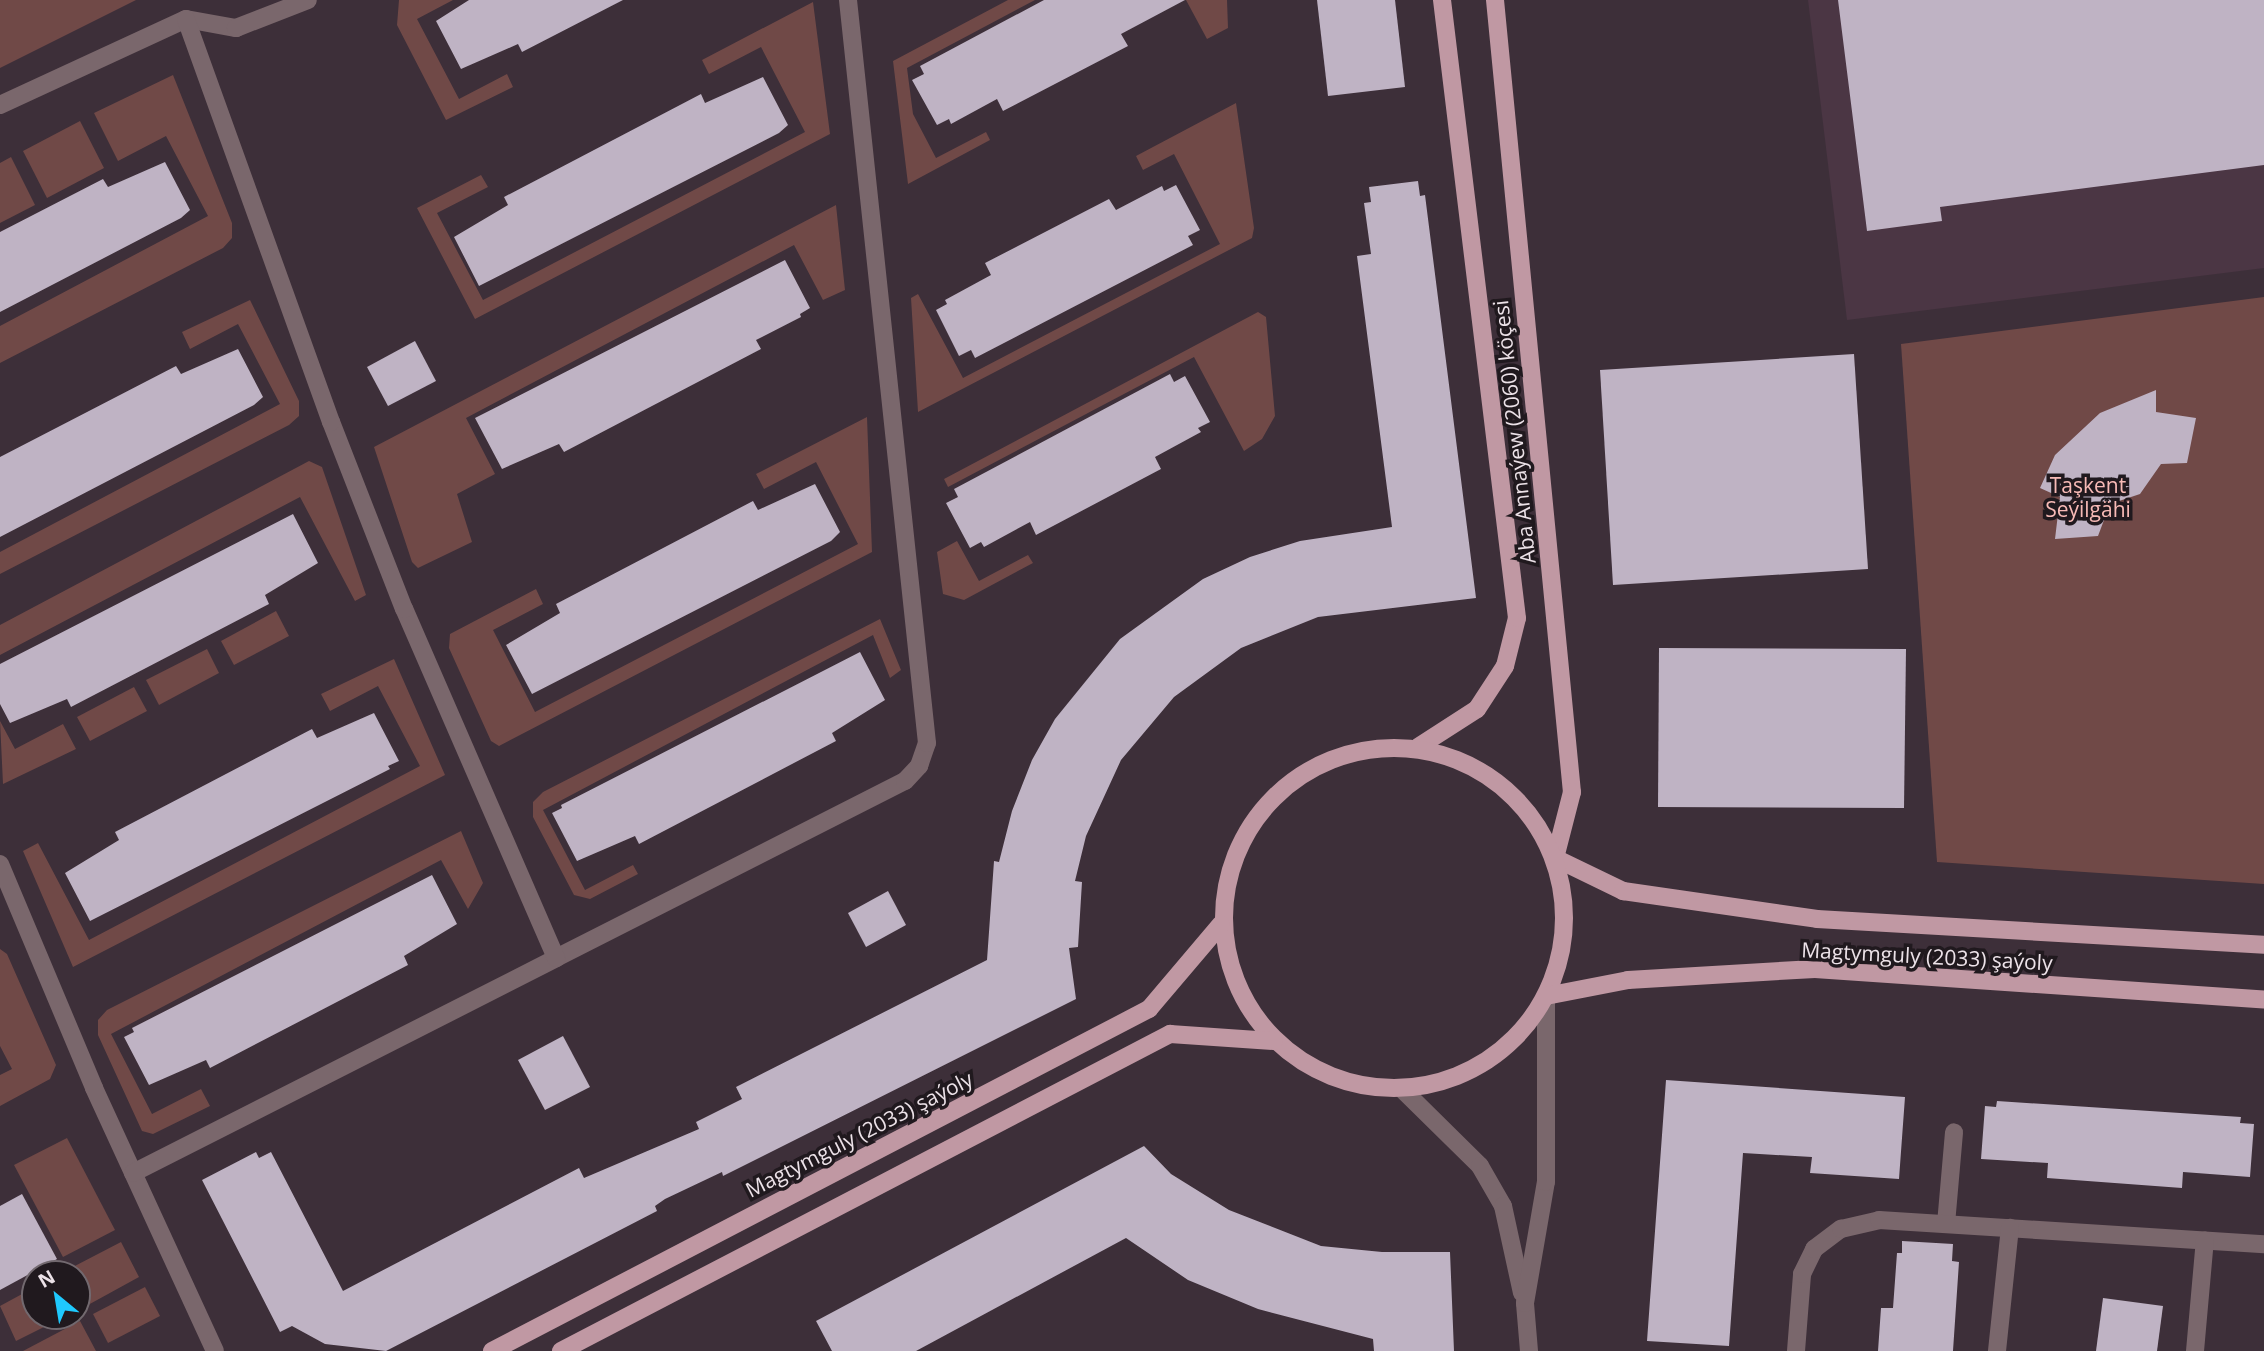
<!DOCTYPE html>
<meta charset="utf-8">
<style>
body{margin:0}
#map{position:relative;width:2264px;height:1351px;overflow:hidden;background:#3d2f39;font-family:"Open Sans",sans-serif}
div>[style]{position:absolute}
[style*='--x']{left:calc(var(--x)*1px);top:calc(var(--y)*1px);width:calc(var(--w)*1px);rotate:calc(var(--a)*1deg)}
.built>*{inset:0;background:#4b3644}
.green>*{inset:0;background:#704947}
.building>*{inset:0;background:#bfb3c4}
.minor>*{height:18px;margin:-9px;padding:0 9px;transform-origin:9px;border-radius:9px;background:#7a676c}
.major>*{height:18px;margin:-9px;padding:0 9px;transform-origin:9px;border-radius:9px;background:#c098a3}
.major>.ring{margin:-9px;padding:0;box-sizing:content-box;background:none;border:18px solid #c098a3;border-radius:50%}
span{translate:-50% -50%;white-space:nowrap;text-align:center;line-height:1.15;-webkit-text-stroke:7px #20191e;paint-order:stroke}
.street-label{font-size:21px;color:#ece2e8}
.park-label{font-size:21px;color:#f7bab6}
.north{position:absolute;left:21px;top:1260px;width:70px;height:70px;box-sizing:border-box;background:#20191e;border:2px solid #72696f;border-radius:50%;rotate:330deg;font-size:19px;font-weight:700;line-height:28px;text-align:center;color:#ece2e8}
.north::after{content:'';display:block;margin:auto;width:24px;height:32px;background:#1fc9fd;clip-path:polygon(50% 0,100% 100%,50% 72%,0 100%)}
</style>
<div id="map">
<div class="built">
<div style="clip-path:polygon(1808px 0,2264px 0,2264px 268px,1847px 320px)"></div>
</div>
<div class="green">
<div style="clip-path:polygon(0 0,136px 0,0 68px)"></div>
<div style="clip-path:polygon(399px 0,453px 0,417px 19px,459px 99px,507px 74px,513px 87px,446px 120px,397px 25px)"></div>
<div style="clip-path:polygon(1008px 0,1035px 0,907px 68px,913px 114px,936px 158px,986px 132px,990px 140px,908px 184px,893px 61px)"></div>
<div style="clip-path:polygon(1186px 0,1227px 0,1228px 28px,1207px 39px)"></div>
<div style="clip-path:polygon(813px 2px,830px 134px,475px 319px,417px 208px,481px 175px,488px 187px,437px 213px,483px 300px,805px 132px,761px 47px,709px 74px,702px 60px)"></div>
<div style="clip-path:polygon(173px 75px,232px 223px,232px 238px,223px 248px,0 363px,0 326px,208px 216px,166px 136px,118px 161px,94px 113px)"></div>
<div style="clip-path:polygon(1236px 103px,1254px 228px,1252px 238px,918px 412px,911px 298px,918px 294px,963px 378px,1220px 244px,1174px 154px,1143px 170px,1136px 156px)"></div>
<div style="clip-path:polygon(80px 121px,104px 168px,47px 198px,23px 151px)"></div>
<div style="clip-path:polygon(11px 157px,35px 205px,0 223px,0 163px)"></div>
<div style="clip-path:polygon(836px 205px,845px 290px,823px 300px,794px 245px,466px 418px,495px 474px,457px 494px,472px 542px,418px 568px,412px 562px,374px 447px)"></div>
<div style="clip-path:polygon(2264px 297px,2264px 884px,1937px 862px,1901px 344px)"></div>
<div style="clip-path:polygon(250px 300px,299px 401px,299px 416px,289px 425px,0 574px,0 552px,280px 404px,238px 324px,190px 349px,182px 332px)"></div>
<div style="clip-path:polygon(1258px 312px,1266px 317px,1275px 416px,1262px 439px,1244px 451px,1194px 357px,948px 487px,944px 479px)"></div>
<div style="clip-path:polygon(867px 417px,872px 552px,499px 746px,491px 741px,449px 648px,450px 634px,536px 589px,543px 604px,493px 630px,535px 712px,858px 544px,816px 462px,764px 489px,756px 474px)"></div>
<div style="clip-path:polygon(309px 461px,322px 467px,366px 595px,355px 601px,300px 497px,0 655px,0 625px)"></div>
<div style="clip-path:polygon(957px 541px,979px 581px,1028px 555px,1033px 563px,964px 600px,943px 594px,937px 552px)"></div>
<div style="clip-path:polygon(276px 611px,289px 636px,234px 665px,221px 641px)"></div>
<div style="clip-path:polygon(880px 619px,901px 670px,890px 678px,873px 635px,543px 810px,585px 890px,633px 865px,638px 874px,590px 899px,574px 895px,533px 817px,533px 802px,543px 792px)"></div>
<div style="clip-path:polygon(207px 649px,219px 673px,159px 705px,146px 680px)"></div>
<div style="clip-path:polygon(394px 659px,445px 775px,73px 967px,23px 851px,38px 843px,89px 940px,420px 766px,378px 686px,330px 711px,321px 694px)"></div>
<div style="clip-path:polygon(134px 687px,147px 711px,90px 741px,77px 717px)"></div>
<div style="clip-path:polygon(0 721px,15px 749px,63px 724px,76px 749px,3px 784px)"></div>
<div style="clip-path:polygon(461px 831px,483px 883px,468px 909px,441px 860px,111px 1034px,152px 1114px,201px 1089px,210px 1106px,153px 1134px,142px 1131px,98px 1035px,98px 1020px,107px 1010px)"></div>
<div style="clip-path:polygon(0 949px,7px 954px,56px 1065px,50px 1079px,0 1106px,0 1075px,12px 1069px,0 1046px)"></div>
<div style="clip-path:polygon(67px 1138px,115px 1230px,63px 1257px,14px 1165px)"></div>
<div style="clip-path:polygon(121px 1242px,139px 1277px,88px 1305px,77px 1274px,69px 1269px)"></div>
<div style="clip-path:polygon(35px 1287px,35px 1316px,66px 1316px,16px 1341px,0 1306px)"></div>
<div style="clip-path:polygon(145px 1287px,160px 1316px,108px 1343px,93px 1314px)"></div>
<div style="clip-path:polygon(80px 1321px,96px 1351px,23px 1351px)"></div>
</div>
<div class="building">
<div style="clip-path:polygon(469px 0,623px 0,522px 52px,518px 44px,461px 69px,436px 21px)"></div>
<div style="clip-path:polygon(1044px 0,1185px 0,1121px 34px,1128px 46px,1003px 111px,997px 99px,951px 124px,949px 119px,937px 125px,912px 80px,924px 74px,920px 66px)"></div>
<div style="clip-path:polygon(1317px 0,1395px 0,1405px 87px,1328px 96px)"></div>
<div style="clip-path:polygon(1838px 0,2264px 0,2264px 165px,1940px 207px,1942px 221px,1867px 231px)"></div>
<div style="clip-path:polygon(763px 77px,788px 125px,779px 133px,479px 286px,454px 237px,508px 205px,504px 197px,701px 94px,705px 103px)"></div>
<div style="clip-path:polygon(165px 162px,190px 210px,181px 218px,0 312px,0 232px,103px 179px,108px 187px)"></div>
<div style="clip-path:polygon(1418px 181px,1420px 196px,1425px 195px,1476px 598px,1318px 617px,1241px 648px,1174px 697px,1121px 760px,1086px 836px,1075px 881px,1082px 882px,1078px 947px,1069px 948px,1076px 999px,723px 1176px,722px 1172px,665px 1199px,655px 1206px,657px 1211px,386px 1351px,325px 1344px,292px 1326px,280px 1332px,202px 1180px,256px 1152px,259px 1158px,271px 1152px,343px 1291px,579px 1168px,584px 1178px,699px 1129px,696px 1122px,742px 1099px,736px 1087px,987px 960px,994px 861px,999px 862px,1012px 811px,1032px 760px,1055px 719px,1120px 639px,1203px 579px,1250px 557px,1300px 541px,1392px 527px,1357px 256px,1371px 254px,1364px 203px,1371px 202px,1369px 187px)"></div>
<div style="clip-path:polygon(1176px 185px,1200px 230px,1188px 236px,1193px 245px,975px 358px,971px 350px,959px 356px,936px 310px,947px 304px,945px 300px,991px 275px,985px 263px,1109px 199px,1116px 210px,1162px 186px,1164px 191px)"></div>
<div style="clip-path:polygon(785px 260px,810px 308px,800px 314px,801px 317px,756px 340px,761px 349px,564px 452px,559px 444px,502px 469px,475px 418px)"></div>
<div style="clip-path:polygon(415px 341px,436px 381px,388px 406px,367px 367px)"></div>
<div style="clip-path:polygon(238px 349px,263px 397px,254px 405px,0 537px,0 457px,176px 366px,181px 374px)"></div>
<div style="clip-path:polygon(1854px 354px,1868px 569px,1613px 585px,1600px 370px)"></div>
<div style="clip-path:polygon(1170px 374px,1174px 382px,1185px 376px,1210px 422px,1198px 428px,1201px 432px,1155px 457px,1161px 469px,1036px 535px,1030px 522px,984px 547px,981px 542px,970px 548px,946px 503px,958px 497px,954px 489px)"></div>
<div style="clip-path:polygon(2156px 390px,2156px 412px,2196px 418px,2187px 463px,2161px 464px,2140px 494px,2110px 504px,2098px 536px,2055px 539px,2060px 497px,2040px 488px,2055px 455px,2100px 413px)"></div>
<div style="clip-path:polygon(815px 484px,840px 532px,831px 541px,532px 694px,506px 645px,560px 613px,556px 604px,753px 501px,758px 510px)"></div>
<div style="clip-path:polygon(293px 514px,318px 563px,265px 595px,269px 604px,71px 707px,67px 699px,10px 723px,0 704px,0 664px)"></div>
<div style="clip-path:polygon(1659px 648px,1906px 649px,1904px 808px,1658px 807px)"></div>
<div style="clip-path:polygon(860px 652px,885px 700px,832px 733px,836px 741px,639px 844px,635px 836px,577px 861px,552px 813px,562px 808px,561px 805px)"></div>
<div style="clip-path:polygon(374px 713px,399px 761px,388px 766px,390px 769px,90px 921px,65px 873px,119px 840px,115px 832px,312px 729px,317px 738px)"></div>
<div style="clip-path:polygon(432px 875px,457px 924px,404px 956px,408px 965px,210px 1068px,206px 1060px,149px 1085px,124px 1037px,134px 1032px,132px 1028px)"></div>
<div style="clip-path:polygon(888px 891px,906px 925px,866px 947px,848px 913px)"></div>
<div style="clip-path:polygon(563px 1036px,590px 1087px,545px 1110px,518px 1060px)"></div>
<div style="clip-path:polygon(1666px 1080px,1905px 1097px,1899px 1179px,1810px 1173px,1812px 1157px,1743px 1153px,1729px 1346px,1647px 1341px)"></div>
<div style="clip-path:polygon(1997px 1101px,2241px 1117px,2240px 1123px,2254px 1124px,2250px 1177px,2183px 1172px,2182px 1188px,2047px 1178px,2048px 1163px,1981px 1159px,1985px 1106px,1996px 1107px)"></div>
<div style="clip-path:polygon(1144px 1146px,1171px 1174px,1229px 1210px,1321px 1246px,1382px 1252px,1450px 1252px,1454px 1351px,1374px 1351px,1373px 1339px,1258px 1309px,1188px 1280px,1126px 1238px,916px 1351px,832px 1351px,816px 1321px)"></div>
<div style="clip-path:polygon(22px 1194px,57px 1259px,0 1290px,0 1206px)"></div>
<div style="clip-path:polygon(1902px 1241px,1953px 1244px,1952px 1261px,1959px 1262px,1953px 1351px,1878px 1351px,1881px 1308px,1893px 1308px,1897px 1253px,1902px 1253px)"></div>
<div style="clip-path:polygon(2103px 1298px,2163px 1306px,2157px 1351px,2096px 1351px)"></div>
</div>
<div class="minor">
<div style="--x:186;--y:19;--w:51;--a:10.2"></div>
<div style="--x:236;--y:28;--w:77;--a:-21.3"></div>
<div style="--x:0;--y:105;--w:205;--a:-24.8"></div>
<div style="--x:0;--y:864;--w:243;--a:67.2"></div>
<div style="--x:94;--y:1088;--w:289;--a:65.3"></div>
<div style="--x:556;--y:958;--w:391;--a:-26.9"></div>
<div style="--x:905;--y:781;--w:21;--a:-47"></div>
<div style="--x:919;--y:766;--w:24;--a:-71"></div>
<div style="--x:927;--y:743;--w:747;--a:-96.07"></div>
<div style="--x:1401;--y:1088;--w:111;--a:44.6"></div>
<div style="--x:1480;--y:1166;--w:46;--a:60.1"></div>
<div style="--x:1503;--y:1206;--w:89;--a:77.7"></div>
<div style="--x:133;--y:1173;--w:475;--a:-26.9"></div>
<div style="--x:556;--y:958;--w:381;--a:-113.5"></div>
<div style="--x:404;--y:609;--w:201;--a:-111.3"></div>
<div style="--x:331;--y:422;--w:428;--a:-109.8"></div>
<div style="--x:1946;--y:1224;--w:92;--a:-85"></div>
<div style="--x:1529;--y:1351;--w:48;--a:-94.8"></div>
<div style="--x:1525;--y:1303;--w:123;--a:-80.2"></div>
<div style="--x:1546;--y:1182;--w:186;--a:-90"></div>
<div style="--x:1796;--y:1351;--w:77;--a:-85.5"></div>
<div style="--x:1802;--y:1274;--w:28;--a:-64"></div>
<div style="--x:1814;--y:1249;--w:34;--a:-37"></div>
<div style="--x:1841;--y:1229;--w:39;--a:-13"></div>
<div style="--x:1879;--y:1220;--w:386;--a:3.6"></div>
<div style="--x:1997;--y:1351;--w:124;--a:-84"></div>
<div style="--x:2195;--y:1351;--w:111;--a:-84.9"></div>
</div>
<div class="major">
<div style="--x:1495;--y:0;--w:796;--a:84.45"></div>
<div style="--x:1572;--y:792;--w:68;--a:104.4"></div>
<div style="--x:1555;--y:858;--w:76;--a:25.9"></div>
<div style="--x:1623;--y:891;--w:196;--a:8.2"></div>
<div style="--x:1817;--y:919;--w:448;--a:3.3"></div>
<div style="--x:1418;--y:747;--w:70;--a:-32.8"></div>
<div style="--x:1477;--y:709;--w:51;--a:-56.9"></div>
<div style="--x:1505;--y:666;--w:49;--a:-76"></div>
<div style="--x:1517;--y:618;--w:623;--a:-96.92"></div>
<div class="ring" style="left:1224px;top:748px;width:322px;height:322px"></div>
<div style="--x:1546;--y:996;--w:84;--a:-11"></div>
<div style="--x:1628;--y:980;--w:187;--a:-3.4"></div>
<div style="--x:1815;--y:969;--w:450;--a:3.9"></div>
<div style="--x:492;--y:1351;--w:741;--a:-27.5"></div>
<div style="--x:1149;--y:1009;--w:111;--a:-49.7"></div>
<div style="--x:561;--y:1351;--w:687;--a:-27.5"></div>
<div style="--x:1170;--y:1034;--w:104;--a:3.9"></div>
</div>
<div class="street-label">
<span style="left:1514px;top:432px;rotate:-96deg">Aba Annaýew (2060) köçesi</span>
<span style="left:1927px;top:956px;rotate:3deg">Magtymguly (2033) şaýoly</span>
<span style="left:859px;top:1134px;rotate:-27deg">Magtymguly (2033) şaýoly</span>
</div>
<div class="park-label">
<span style="left:2088px;top:497px">Taşkent<br>Seýilgähi</span>
</div>
<div class="north">N</div>
</div>
